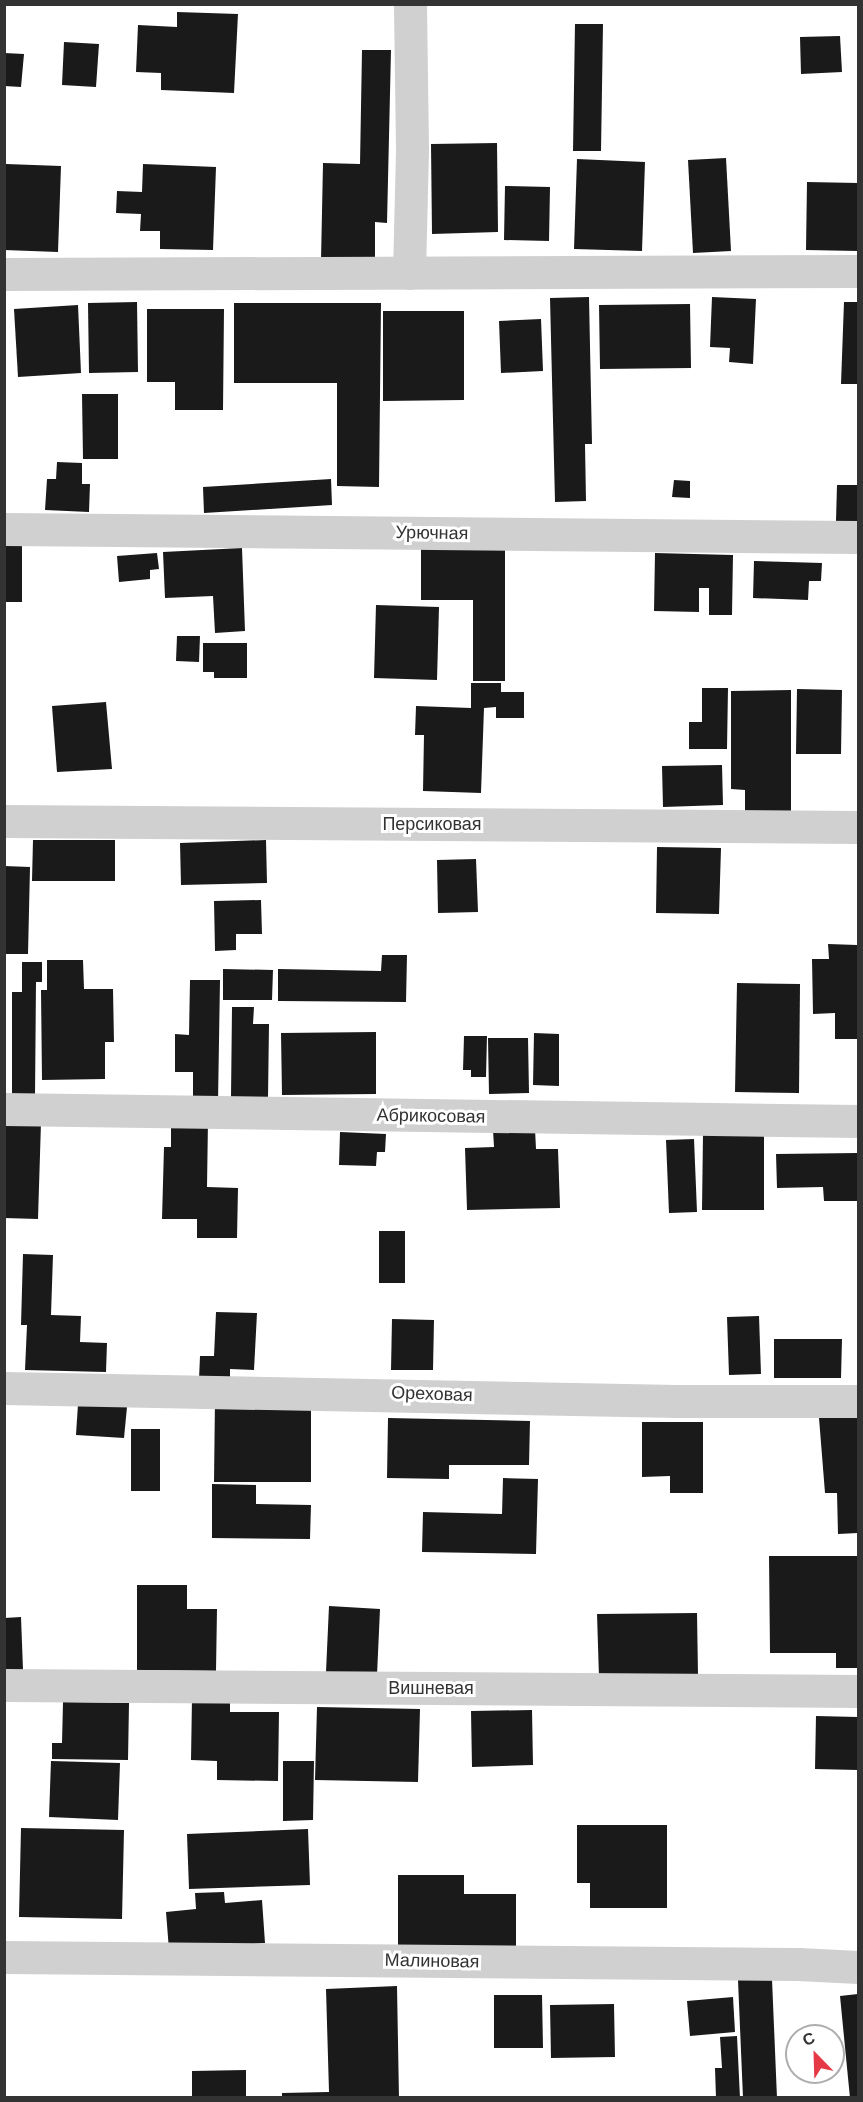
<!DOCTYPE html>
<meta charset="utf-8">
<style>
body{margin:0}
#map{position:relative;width:863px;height:2102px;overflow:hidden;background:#fff;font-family:Helvetica,sans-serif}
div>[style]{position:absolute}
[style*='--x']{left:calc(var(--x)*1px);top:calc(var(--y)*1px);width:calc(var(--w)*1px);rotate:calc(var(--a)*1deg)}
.building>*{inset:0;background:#1a1a1a}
.minor>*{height:33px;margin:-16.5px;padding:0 16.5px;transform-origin:16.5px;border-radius:16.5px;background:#d0d0d0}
span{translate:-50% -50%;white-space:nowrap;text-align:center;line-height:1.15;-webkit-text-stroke:6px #fff;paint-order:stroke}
.street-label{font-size:18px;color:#333}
.frame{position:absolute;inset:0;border:6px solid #333;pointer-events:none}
.north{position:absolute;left:785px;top:2024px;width:60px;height:60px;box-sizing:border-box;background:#fff;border:2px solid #adadad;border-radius:50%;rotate:337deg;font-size:16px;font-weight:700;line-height:24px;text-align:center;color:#333}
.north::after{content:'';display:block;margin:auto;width:21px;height:27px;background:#e63946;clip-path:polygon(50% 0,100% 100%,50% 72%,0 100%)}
</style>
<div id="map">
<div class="building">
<div style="clip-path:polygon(177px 12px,238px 14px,234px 93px,161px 90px,161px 73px,136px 72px,138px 25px,177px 27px)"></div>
<div style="clip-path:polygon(575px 24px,603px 24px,601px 151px,573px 151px)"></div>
<div style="clip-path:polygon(840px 36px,842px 72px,801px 74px,800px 37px)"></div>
<div style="clip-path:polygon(64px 42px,99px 44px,96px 87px,62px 85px)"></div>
<div style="clip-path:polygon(362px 50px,391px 50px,387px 223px,375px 222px,375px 262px,321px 261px,323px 163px,360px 164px)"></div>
<div style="clip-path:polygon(4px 53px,24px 54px,21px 87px,4px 86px)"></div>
<div style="clip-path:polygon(497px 143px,498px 232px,432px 234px,431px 144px)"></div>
<div style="clip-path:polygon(726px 158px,731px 251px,693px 253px,688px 160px)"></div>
<div style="clip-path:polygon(577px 159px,645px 162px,642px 251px,574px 249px)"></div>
<div style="clip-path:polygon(6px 164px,61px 166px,58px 252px,4px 250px)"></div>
<div style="clip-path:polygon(143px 164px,216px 167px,213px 250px,160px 249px,160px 231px,140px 231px,141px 214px,116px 213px,117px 191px,142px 192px)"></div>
<div style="clip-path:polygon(807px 182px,858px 183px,858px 251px,806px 250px)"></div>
<div style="clip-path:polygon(505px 186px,550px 187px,549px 241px,504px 240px)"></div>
<div style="clip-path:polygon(589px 297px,592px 444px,585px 444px,586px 501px,555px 502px,550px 298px)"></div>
<div style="clip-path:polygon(712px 297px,756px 299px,753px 364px,729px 362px,730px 348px,710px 347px)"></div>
<div style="clip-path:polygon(137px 302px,138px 372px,89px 373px,88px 303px)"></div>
<div style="clip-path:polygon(844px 302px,858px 302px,858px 384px,841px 384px)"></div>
<div style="clip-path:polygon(234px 303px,381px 303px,379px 487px,337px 486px,337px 383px,234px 383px)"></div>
<div style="clip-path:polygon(690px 304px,691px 368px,600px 369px,599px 305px)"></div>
<div style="clip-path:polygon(78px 305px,81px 373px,18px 377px,14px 309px)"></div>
<div style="clip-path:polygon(147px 309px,224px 309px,223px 410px,175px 410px,175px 382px,147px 382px)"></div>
<div style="clip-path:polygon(383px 311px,464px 311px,464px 400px,383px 401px)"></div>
<div style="clip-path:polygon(541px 319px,543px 371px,501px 373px,499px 321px)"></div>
<div style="clip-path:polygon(82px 394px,118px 394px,118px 459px,83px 459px)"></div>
<div style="clip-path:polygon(57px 462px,82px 463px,82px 484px,90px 484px,89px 512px,45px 510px,47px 479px,56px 479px)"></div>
<div style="clip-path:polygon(331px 479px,332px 505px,204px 513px,203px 487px)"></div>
<div style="clip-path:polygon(674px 480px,690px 481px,690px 498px,672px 497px)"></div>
<div style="clip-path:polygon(837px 485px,858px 485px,858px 522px,836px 521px)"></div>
<div style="clip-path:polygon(505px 540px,505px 681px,473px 681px,473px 600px,421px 600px,421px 541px)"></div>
<div style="clip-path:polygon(4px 545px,22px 545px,22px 602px,4px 602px)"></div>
<div style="clip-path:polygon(242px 548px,245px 631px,215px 633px,213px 596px,165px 598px,163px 552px)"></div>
<div style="clip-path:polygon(157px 553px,159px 569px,150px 570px,150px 579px,119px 582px,117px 556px)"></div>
<div style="clip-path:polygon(655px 553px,733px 555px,732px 615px,709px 615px,709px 588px,699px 588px,699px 612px,654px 611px)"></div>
<div style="clip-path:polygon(754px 561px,822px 563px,821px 581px,809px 581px,808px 600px,753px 598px)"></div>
<div style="clip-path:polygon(376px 605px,439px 607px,437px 680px,374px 678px)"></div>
<div style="clip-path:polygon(177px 636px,200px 636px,199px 662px,176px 661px)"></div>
<div style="clip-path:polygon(203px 643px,247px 643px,247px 678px,214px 678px,214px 672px,203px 672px)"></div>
<div style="clip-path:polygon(471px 683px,501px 683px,501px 692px,524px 692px,524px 718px,496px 718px,496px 707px,484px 708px,481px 793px,423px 791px,424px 735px,415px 735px,416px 706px,471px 708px)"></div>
<div style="clip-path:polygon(702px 688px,728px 688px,727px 749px,689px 749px,689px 722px,702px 722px)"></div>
<div style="clip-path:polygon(797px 689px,842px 690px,841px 754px,796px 754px)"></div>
<div style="clip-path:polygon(791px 690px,791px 812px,745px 812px,745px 790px,731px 789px,731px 691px)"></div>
<div style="clip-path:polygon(106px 702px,112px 769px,57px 772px,52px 706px)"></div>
<div style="clip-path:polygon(722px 765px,723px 805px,663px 807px,662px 766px)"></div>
<div style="clip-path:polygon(33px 840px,115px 840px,115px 881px,32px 881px)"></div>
<div style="clip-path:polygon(266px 840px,267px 883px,181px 885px,180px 843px)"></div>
<div style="clip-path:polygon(657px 847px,721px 848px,719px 914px,656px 913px)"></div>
<div style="clip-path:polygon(476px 859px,478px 912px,438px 913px,437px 860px)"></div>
<div style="clip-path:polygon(4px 866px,30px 867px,28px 954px,4px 954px)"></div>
<div style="clip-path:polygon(261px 900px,262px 934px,236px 934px,236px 950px,215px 951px,214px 901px)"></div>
<div style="clip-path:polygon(828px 944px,857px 945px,857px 1039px,835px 1039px,835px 1013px,813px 1014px,812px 959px,829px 959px)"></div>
<div style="clip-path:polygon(382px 955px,407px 955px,406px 1002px,278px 1001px,278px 969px,381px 971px)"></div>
<div style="clip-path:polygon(47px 960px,83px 960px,84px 989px,113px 989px,114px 1042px,105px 1042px,105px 1079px,42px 1080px,41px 990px,47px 990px)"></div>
<div style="clip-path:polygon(22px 962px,42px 962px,42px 982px,36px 982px,35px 1097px,12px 1096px,12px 992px,22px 992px)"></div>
<div style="clip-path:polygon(223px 969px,273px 970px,272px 1000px,223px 1000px)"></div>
<div style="clip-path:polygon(190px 980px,220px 980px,218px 1102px,193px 1101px,193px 1072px,175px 1072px,175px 1034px,189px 1035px)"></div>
<div style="clip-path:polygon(737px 983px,800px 984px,799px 1093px,735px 1092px)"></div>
<div style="clip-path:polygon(232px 1007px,254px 1007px,253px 1024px,269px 1024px,268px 1098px,231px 1098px)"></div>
<div style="clip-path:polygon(376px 1032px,376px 1094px,282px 1095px,281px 1033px)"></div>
<div style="clip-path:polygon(534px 1033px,559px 1034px,559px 1086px,533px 1085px)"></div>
<div style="clip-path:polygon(464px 1036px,487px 1036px,486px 1077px,471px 1077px,471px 1070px,463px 1070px)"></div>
<div style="clip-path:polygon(488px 1038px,528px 1038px,529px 1093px,489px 1094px)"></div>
<div style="clip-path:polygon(171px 1119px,208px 1120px,207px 1187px,238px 1188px,237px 1238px,197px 1238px,197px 1219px,162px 1219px,164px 1147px,171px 1147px)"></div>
<div style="clip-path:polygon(4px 1121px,41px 1122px,38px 1219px,4px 1218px)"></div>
<div style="clip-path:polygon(535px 1129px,536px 1149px,558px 1149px,560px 1208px,467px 1210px,465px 1148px,494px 1147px,493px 1130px)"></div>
<div style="clip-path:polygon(340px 1132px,386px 1134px,385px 1152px,377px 1152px,376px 1166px,339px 1165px)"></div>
<div style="clip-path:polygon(703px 1134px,764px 1134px,764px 1210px,702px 1210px)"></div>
<div style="clip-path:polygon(694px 1139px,697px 1212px,669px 1213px,666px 1140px)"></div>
<div style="clip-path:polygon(858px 1153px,858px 1201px,824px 1201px,823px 1187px,777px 1188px,776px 1154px)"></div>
<div style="clip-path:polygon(379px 1231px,405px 1231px,405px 1283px,379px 1283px)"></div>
<div style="clip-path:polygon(23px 1254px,53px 1255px,51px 1315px,81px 1316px,80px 1342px,107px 1343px,106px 1372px,25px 1370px,27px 1325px,21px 1325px)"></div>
<div style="clip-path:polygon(216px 1312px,257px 1313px,254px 1370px,230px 1369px,230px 1379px,199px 1379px,200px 1356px,214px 1356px)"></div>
<div style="clip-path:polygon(759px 1316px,761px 1374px,729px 1375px,727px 1317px)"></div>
<div style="clip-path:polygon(392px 1319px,434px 1320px,433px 1370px,391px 1370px)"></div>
<div style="clip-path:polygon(774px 1339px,842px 1339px,841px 1378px,774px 1378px)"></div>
<div style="clip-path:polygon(215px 1399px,311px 1399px,311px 1482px,214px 1482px)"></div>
<div style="clip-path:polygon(78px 1404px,127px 1407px,124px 1438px,76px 1435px)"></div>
<div style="clip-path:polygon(858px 1417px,858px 1533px,838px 1534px,837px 1493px,825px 1493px,819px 1418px)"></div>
<div style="clip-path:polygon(388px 1418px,530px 1421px,529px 1465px,449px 1465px,449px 1479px,387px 1478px)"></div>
<div style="clip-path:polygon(642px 1422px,703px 1422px,703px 1493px,670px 1493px,670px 1476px,642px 1477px)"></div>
<div style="clip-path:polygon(131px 1429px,160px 1429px,160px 1491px,131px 1491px)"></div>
<div style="clip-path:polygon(503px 1478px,538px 1479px,536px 1554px,422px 1552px,423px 1512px,502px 1514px)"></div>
<div style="clip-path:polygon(212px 1484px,256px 1485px,256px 1504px,311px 1505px,310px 1539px,212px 1538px)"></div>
<div style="clip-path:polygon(769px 1556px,858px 1556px,858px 1668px,836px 1668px,836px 1653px,770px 1653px)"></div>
<div style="clip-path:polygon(137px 1585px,187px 1585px,187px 1609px,217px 1609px,216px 1671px,137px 1670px)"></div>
<div style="clip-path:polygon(329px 1606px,380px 1609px,377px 1675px,326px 1672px)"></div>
<div style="clip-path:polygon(697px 1613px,698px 1675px,599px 1677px,597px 1614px)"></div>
<div style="clip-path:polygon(21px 1617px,23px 1670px,4px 1671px,4px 1618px)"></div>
<div style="clip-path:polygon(192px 1698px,230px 1698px,230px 1712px,279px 1712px,278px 1781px,217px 1780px,217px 1761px,191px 1760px)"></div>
<div style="clip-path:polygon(63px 1702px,129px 1703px,128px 1760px,52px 1759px,52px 1743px,62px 1743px)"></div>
<div style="clip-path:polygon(317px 1707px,420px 1709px,418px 1782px,315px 1780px)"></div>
<div style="clip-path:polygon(532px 1710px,533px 1765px,472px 1767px,471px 1711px)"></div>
<div style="clip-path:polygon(816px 1716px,858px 1717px,858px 1770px,815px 1769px)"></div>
<div style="clip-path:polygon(51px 1761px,120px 1763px,118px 1820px,49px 1817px)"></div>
<div style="clip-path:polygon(283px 1761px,314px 1761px,313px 1820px,283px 1821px)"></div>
<div style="clip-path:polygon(577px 1825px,667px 1825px,667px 1908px,590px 1908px,590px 1883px,577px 1883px)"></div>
<div style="clip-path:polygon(21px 1828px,124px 1830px,122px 1919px,19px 1917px)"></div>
<div style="clip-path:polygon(308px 1829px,310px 1885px,189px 1889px,187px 1834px)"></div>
<div style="clip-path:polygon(398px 1875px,464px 1875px,464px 1894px,516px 1894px,516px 1950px,398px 1951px)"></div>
<div style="clip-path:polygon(224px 1892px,225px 1903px,262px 1900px,265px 1943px,169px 1950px,166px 1912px,196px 1909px,195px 1893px)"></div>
<div style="clip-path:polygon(772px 1979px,777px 2098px,743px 2098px,738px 1980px)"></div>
<div style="clip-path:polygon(397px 1986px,399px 2098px,282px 2098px,282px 2093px,329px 2092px,326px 1989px)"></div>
<div style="clip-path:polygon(858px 1994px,858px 2098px,850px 2098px,840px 1996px)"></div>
<div style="clip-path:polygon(494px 1995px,542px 1995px,543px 2048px,494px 2048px)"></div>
<div style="clip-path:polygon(733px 1997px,735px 2032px,690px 2036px,687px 2001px)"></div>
<div style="clip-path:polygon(614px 2004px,615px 2057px,551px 2058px,550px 2005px)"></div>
<div style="clip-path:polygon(737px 2036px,740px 2098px,716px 2098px,715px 2068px,722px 2068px,720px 2037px)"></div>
<div style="clip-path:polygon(246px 2070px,246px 2098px,192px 2098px,192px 2071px)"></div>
</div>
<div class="minor">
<div style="--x:409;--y:273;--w:125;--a:-88.6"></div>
<div style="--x:412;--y:148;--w:144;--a:-90.8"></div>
<div style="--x:4;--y:274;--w:854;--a:-0.2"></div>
<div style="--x:4;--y:529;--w:854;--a:0.54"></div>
<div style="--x:4;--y:821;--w:854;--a:0.4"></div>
<div style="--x:4;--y:1109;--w:854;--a:0.81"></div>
<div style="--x:4;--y:1388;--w:673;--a:1.11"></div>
<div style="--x:677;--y:1401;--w:181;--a:0"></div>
<div style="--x:4;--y:1685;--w:854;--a:0.4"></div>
<div style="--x:4;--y:1957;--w:794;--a:0.51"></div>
<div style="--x:798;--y:1964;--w:60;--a:2.9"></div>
</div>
<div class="street-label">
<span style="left:432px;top:533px;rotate:1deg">Урючная</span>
<span style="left:432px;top:824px">Персиковая</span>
<span style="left:431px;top:1116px;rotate:1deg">Абрикосовая</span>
<span style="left:432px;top:1394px;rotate:2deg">Ореховая</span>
<span style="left:431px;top:1688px">Вишневая</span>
<span style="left:432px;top:1961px;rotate:1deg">Малиновая</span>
</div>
<div class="frame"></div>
<div class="north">С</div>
</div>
